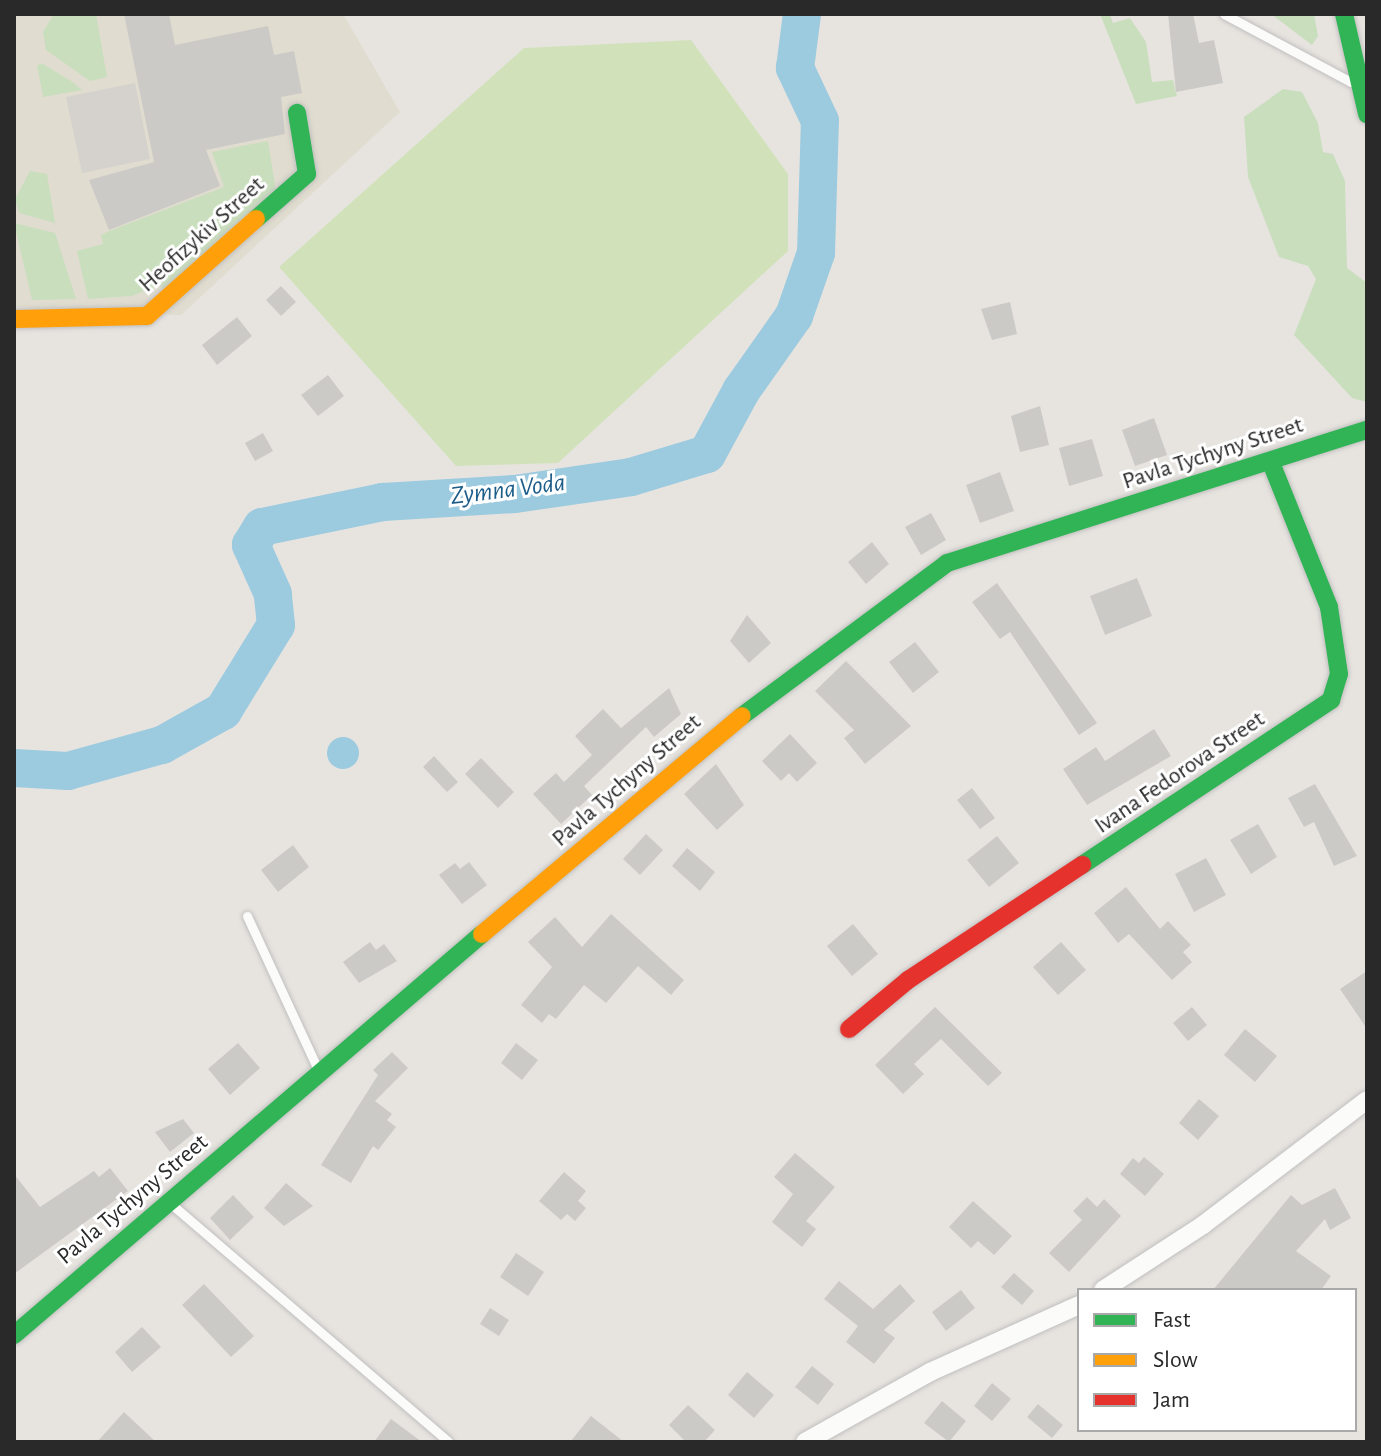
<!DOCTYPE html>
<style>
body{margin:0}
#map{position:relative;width:1381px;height:1456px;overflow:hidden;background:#e7e4e0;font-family:"Alegreya Sans",sans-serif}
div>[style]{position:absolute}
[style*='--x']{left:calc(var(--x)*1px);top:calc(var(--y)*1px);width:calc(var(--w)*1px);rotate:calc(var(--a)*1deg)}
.education>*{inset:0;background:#e0dccf}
.green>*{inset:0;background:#c9debd}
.pitch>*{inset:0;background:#d1e2bb}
.plaza>*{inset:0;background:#d5d2ce}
.water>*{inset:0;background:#9ccadf}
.round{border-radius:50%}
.river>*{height:38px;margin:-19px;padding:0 19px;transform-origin:19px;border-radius:19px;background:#9ccadf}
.building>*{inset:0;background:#cccac7}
.roads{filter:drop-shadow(0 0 2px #c1c0bf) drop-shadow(0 0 2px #c1c0bf)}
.lane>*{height:9px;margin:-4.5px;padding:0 4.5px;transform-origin:4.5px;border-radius:4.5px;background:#fbfbfa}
.street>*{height:18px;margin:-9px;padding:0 9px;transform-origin:9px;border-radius:9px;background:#fbfbfa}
.fast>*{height:18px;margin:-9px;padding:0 9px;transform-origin:9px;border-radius:9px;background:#30b455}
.slow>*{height:18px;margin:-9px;padding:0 9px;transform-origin:9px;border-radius:9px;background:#ff9f0a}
.jam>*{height:18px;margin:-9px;padding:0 9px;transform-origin:9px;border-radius:9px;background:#e5322d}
span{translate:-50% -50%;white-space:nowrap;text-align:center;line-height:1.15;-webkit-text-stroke:6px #fff;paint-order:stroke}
.street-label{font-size:24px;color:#292929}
.water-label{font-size:26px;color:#1d5d89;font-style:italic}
.frame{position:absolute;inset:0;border:16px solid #292929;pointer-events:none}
.legend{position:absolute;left:1077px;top:1288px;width:280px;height:144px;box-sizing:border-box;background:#fff;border:2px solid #a9a9a9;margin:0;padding:10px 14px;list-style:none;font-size:24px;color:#292929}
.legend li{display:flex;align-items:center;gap:16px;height:40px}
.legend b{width:40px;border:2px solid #a9a9a9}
</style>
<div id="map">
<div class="education">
<div style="clip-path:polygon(14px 14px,343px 14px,400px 112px,181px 315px,14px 307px)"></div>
</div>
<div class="green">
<div style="clip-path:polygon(54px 14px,96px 14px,107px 77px,90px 81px,46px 50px,43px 32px)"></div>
<div style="clip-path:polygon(1100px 14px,1110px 14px,1113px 23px,1130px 18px,1146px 42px,1152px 82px,1173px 80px,1177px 96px,1136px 104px)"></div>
<div style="clip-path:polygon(1271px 14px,1314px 14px,1318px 36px,1312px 45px)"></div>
<div style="clip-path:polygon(43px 64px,71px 81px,82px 90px,43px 97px,37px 65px)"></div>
<div style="clip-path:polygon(1283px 89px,1302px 92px,1318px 123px,1323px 152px,1333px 154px,1345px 181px,1347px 268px,1367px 283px,1367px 402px,1352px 398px,1294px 335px,1316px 279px,1308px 266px,1279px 257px,1248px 177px,1244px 117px)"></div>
<div style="clip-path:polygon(268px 141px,276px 192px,165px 290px,159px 285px,132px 296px,88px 299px,77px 251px,103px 244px,101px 235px,107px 232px,224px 187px,212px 152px)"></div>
<div style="clip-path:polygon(30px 171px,47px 174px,55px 223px,19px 213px,15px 199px)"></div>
<div style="clip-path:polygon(14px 223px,55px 233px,76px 299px,32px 300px)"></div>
</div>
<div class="pitch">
<div style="clip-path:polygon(691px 40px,788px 174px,788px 251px,558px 463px,456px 466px,279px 267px,524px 48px)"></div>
</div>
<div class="plaza">
<div style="clip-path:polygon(135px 83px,150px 159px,82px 173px,66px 97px)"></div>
</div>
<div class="water">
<div class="round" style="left:327px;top:737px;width:32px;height:32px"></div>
</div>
<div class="river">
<div style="--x:14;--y:768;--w:54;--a:3.2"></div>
<div style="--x:68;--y:771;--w:98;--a:-15.5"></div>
<div style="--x:162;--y:745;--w:70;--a:-29.1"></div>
<div style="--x:223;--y:711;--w:101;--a:-58.4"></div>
<div style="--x:276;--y:625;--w:31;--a:-96"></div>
<div style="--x:273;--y:594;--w:54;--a:-114.2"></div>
<div style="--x:251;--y:545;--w:21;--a:-59"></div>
<div style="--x:262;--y:527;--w:124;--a:-11.7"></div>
<div style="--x:383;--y:502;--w:132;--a:-3.5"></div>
<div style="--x:515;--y:494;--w:117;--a:-8.3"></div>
<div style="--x:631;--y:477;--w:79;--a:-16.8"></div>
<div style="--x:707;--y:454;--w:72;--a:-61.6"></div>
<div style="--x:741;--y:391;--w:92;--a:-54.8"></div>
<div style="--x:794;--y:316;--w:67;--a:-70.8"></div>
<div style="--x:816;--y:253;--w:132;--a:-88.3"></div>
<div style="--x:820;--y:121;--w:59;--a:-115.3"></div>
<div style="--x:795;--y:68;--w:54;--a:-82.6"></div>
</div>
<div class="building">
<div style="clip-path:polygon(124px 14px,169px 14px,175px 45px,268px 26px,274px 55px,294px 51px,302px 93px,281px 97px,285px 134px,206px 150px,220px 186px,109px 230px,89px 180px,154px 162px)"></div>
<div style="clip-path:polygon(1168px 14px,1193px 14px,1199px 43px,1214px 40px,1223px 83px,1176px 92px)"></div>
<div style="clip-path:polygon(281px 286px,296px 302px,281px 316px,266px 300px)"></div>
<div style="clip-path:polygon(1010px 302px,1017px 334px,992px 340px,981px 309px)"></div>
<div style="clip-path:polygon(237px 317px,252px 336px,217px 365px,202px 345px)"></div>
<div style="clip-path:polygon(328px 375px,344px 396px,318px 416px,301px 395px)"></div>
<div style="clip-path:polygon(1040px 406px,1049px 445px,1020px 452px,1011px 416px)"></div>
<div style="clip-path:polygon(1154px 418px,1167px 455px,1135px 466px,1122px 430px)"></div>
<div style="clip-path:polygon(263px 433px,273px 451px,255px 461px,245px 443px)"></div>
<div style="clip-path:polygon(1092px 439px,1103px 476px,1069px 486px,1059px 448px)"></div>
<div style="clip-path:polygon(1000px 472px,1014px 511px,980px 523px,966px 485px)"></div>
<div style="clip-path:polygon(931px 513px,946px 540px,921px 555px,905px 527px)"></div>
<div style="clip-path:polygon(872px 542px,889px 564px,866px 584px,848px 562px)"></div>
<div style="clip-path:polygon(1137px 578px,1152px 616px,1105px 635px,1090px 596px)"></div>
<div style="clip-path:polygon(997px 583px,1097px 723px,1079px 735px,1010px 632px,1000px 639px,972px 602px)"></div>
<div style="clip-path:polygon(747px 615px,771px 643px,749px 663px,730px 641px)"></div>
<div style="clip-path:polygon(915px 642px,939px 672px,913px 693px,889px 662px)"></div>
<div style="clip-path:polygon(846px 661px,911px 726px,865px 764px,844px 738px,854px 730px,815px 691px)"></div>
<div style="clip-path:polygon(669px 688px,681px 714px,654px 737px,646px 727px,584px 786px,592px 795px,561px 824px,533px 794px,556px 773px,564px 782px,592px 755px,575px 736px,603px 709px,621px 728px)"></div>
<div style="clip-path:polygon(1154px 729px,1171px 756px,1087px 805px,1063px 769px,1096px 747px,1105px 761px)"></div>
<div style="clip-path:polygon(790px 734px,817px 763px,797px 782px,789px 773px,781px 781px,762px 761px)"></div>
<div style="clip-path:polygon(434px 756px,458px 782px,447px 792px,423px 767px)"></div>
<div style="clip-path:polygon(481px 758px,514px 792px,498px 808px,465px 774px)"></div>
<div style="clip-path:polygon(716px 764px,744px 805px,717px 830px,684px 794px)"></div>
<div style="clip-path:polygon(1315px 784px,1357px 856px,1334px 866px,1314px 822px,1304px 827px,1288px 798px)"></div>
<div style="clip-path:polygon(972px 788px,995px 818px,980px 829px,957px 800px)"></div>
<div style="clip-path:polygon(1258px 824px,1277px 857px,1251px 874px,1230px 840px)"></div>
<div style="clip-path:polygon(646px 834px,663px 850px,640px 875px,623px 859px)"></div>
<div style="clip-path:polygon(997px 836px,1019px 863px,989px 887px,967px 860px)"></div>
<div style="clip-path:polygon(293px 845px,309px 867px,278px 892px,261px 870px)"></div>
<div style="clip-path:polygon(687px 848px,715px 872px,700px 891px,672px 866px)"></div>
<div style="clip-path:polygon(1206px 858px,1226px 895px,1194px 912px,1175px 874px)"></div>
<div style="clip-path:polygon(469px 862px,487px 885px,462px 904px,439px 875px,455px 863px,460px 869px)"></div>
<div style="clip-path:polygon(1126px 887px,1160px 929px,1168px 921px,1191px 945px,1183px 952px,1192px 962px,1172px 980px,1129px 934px,1118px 943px,1094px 913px)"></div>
<div style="clip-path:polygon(611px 914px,684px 980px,671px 995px,638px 966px,606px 1003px,584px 985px,556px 1019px,549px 1014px,542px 1023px,521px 1005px,552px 967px,528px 942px,555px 917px,582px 947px)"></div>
<div style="clip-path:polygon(853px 924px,878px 954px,852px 976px,827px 946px)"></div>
<div style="clip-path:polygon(370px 942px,376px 950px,384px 944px,397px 961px,359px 983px,343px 962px)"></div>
<div style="clip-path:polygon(1061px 942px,1086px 970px,1058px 995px,1033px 967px)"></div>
<div style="clip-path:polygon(1367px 971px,1367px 1029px,1340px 989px)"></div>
<div style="clip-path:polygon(935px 1007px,1002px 1073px,988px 1086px,941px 1039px,914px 1064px,924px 1074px,903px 1094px,875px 1065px)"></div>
<div style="clip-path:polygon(1192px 1007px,1207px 1025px,1188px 1041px,1173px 1023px)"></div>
<div style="clip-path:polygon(1245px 1029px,1277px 1056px,1255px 1082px,1224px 1055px)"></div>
<div style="clip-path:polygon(238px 1043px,260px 1068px,230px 1095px,208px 1069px)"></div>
<div style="clip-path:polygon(516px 1043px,538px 1060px,522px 1080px,501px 1063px)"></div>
<div style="clip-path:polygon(392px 1052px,408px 1068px,375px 1101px,392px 1114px,387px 1120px,396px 1127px,378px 1150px,373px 1146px,351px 1183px,321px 1165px,378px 1075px,373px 1070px)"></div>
<div style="clip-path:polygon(1199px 1099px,1219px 1116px,1198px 1140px,1179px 1123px)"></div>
<div style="clip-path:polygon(183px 1119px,194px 1133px,170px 1152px,155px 1132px)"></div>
<div style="clip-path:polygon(795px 1153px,835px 1187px,806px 1221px,816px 1229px,802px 1247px,772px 1222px,793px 1194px,774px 1177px)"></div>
<div style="clip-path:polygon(1144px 1157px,1164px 1174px,1145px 1196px,1120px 1174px,1133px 1158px,1139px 1163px)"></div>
<div style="clip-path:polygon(110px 1168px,128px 1191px,14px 1274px,14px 1174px,40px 1207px,94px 1171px,99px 1177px)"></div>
<div style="clip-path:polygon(564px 1172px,586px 1191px,578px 1201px,586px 1208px,575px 1221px,567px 1214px,561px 1220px,539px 1201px)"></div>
<div style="clip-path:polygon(286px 1183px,313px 1206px,284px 1226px,264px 1208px)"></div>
<div style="clip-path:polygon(1335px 1188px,1351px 1218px,1330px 1230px,1325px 1219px,1296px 1251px,1331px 1276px,1321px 1290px,1213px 1290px,1291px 1195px,1302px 1205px)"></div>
<div style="clip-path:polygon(233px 1195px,254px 1217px,230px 1240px,210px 1218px)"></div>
<div style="clip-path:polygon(1087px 1197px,1097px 1207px,1104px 1199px,1121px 1216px,1069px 1272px,1049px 1253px,1082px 1220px,1073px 1211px)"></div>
<div style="clip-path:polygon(973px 1201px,1012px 1236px,994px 1255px,978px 1241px,971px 1248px,949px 1227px)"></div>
<div style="clip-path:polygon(516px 1253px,544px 1272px,528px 1296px,500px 1277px)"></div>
<div style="clip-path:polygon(1014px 1273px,1034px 1291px,1022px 1305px,1001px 1287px)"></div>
<div style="clip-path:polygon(839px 1281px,873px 1309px,900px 1284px,915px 1301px,884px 1330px,895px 1338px,874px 1364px,846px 1342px,858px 1326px,824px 1299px)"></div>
<div style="clip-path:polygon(204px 1284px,254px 1336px,231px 1357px,182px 1305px)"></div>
<div style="clip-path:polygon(961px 1290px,975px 1308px,946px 1331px,932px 1312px)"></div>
<div style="clip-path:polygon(490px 1308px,509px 1320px,499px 1336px,480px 1324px)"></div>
<div style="clip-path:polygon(142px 1327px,161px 1347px,132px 1372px,115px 1352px)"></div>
<div style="clip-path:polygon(812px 1366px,834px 1384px,818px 1405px,795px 1387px)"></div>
<div style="clip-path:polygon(747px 1372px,774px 1395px,754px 1418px,728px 1395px)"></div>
<div style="clip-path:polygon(992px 1383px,1011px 1399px,992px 1421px,974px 1406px)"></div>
<div style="clip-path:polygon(942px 1401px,966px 1421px,949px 1442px,924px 1423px)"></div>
<div style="clip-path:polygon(1038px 1404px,1063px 1425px,1052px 1438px,1027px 1417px)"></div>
<div style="clip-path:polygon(688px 1405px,715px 1430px,704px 1442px,686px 1442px,669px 1425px)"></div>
<div style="clip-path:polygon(124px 1412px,156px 1442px,97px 1442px)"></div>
<div style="clip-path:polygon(591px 1416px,624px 1442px,570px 1442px)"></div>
<div style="clip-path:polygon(391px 1419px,422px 1442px,374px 1442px)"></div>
</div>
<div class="roads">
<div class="lane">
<div style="--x:1224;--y:14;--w:144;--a:28.2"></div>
<div style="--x:247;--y:916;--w:172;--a:65.2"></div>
<div style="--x:170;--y:1203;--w:366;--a:40.6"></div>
</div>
<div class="street">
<div style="--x:1103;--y:1290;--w:119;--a:-33"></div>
<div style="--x:1203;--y:1225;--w:206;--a:-37.3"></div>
<div style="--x:805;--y:1442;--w:143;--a:-29.2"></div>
<div style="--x:930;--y:1372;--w:163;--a:-24.2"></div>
</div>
<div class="fast">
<div style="--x:1344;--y:14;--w:103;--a:77"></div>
<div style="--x:256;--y:219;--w:68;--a:-41.4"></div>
<div style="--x:307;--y:174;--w:62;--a:-99.3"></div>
<div style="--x:742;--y:716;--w:256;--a:-36.7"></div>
<div style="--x:947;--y:563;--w:441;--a:-17.6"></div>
<div style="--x:1082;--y:865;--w:299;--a:-33.5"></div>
<div style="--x:1331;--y:700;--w:27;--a:-73"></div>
<div style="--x:1339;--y:674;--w:68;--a:-98.5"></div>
<div style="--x:1329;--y:607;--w:155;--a:-111.9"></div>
<div style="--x:14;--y:1335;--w:616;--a:-40.59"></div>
</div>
<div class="slow">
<div style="--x:14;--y:319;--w:133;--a:-1.3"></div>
<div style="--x:147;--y:316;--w:146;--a:-41.7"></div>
<div style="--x:482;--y:934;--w:339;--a:-40"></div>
</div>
<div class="jam">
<div style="--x:849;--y:1029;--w:77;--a:-39.7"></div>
<div style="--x:908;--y:980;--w:209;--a:-33.5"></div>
</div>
</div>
<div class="street-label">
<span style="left:202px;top:235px;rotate:-42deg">Heofizykiv Street</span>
<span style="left:1213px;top:454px;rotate:-18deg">Pavla Tychyny Street</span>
<span style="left:1180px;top:773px;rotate:-34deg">Ivana Fedorova Street</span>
<span style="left:627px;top:781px;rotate:-41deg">Pavla Tychyny Street</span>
<span style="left:133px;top:1200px;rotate:-40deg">Pavla Tychyny Street</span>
</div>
<div class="water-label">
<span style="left:508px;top:490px;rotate:-7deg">Zymna Voda</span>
</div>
<div class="frame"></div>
<ul class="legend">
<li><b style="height:10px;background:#30b455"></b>Fast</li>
<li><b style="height:10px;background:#ff9f0a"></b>Slow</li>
<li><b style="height:10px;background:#e5322d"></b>Jam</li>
</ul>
</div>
